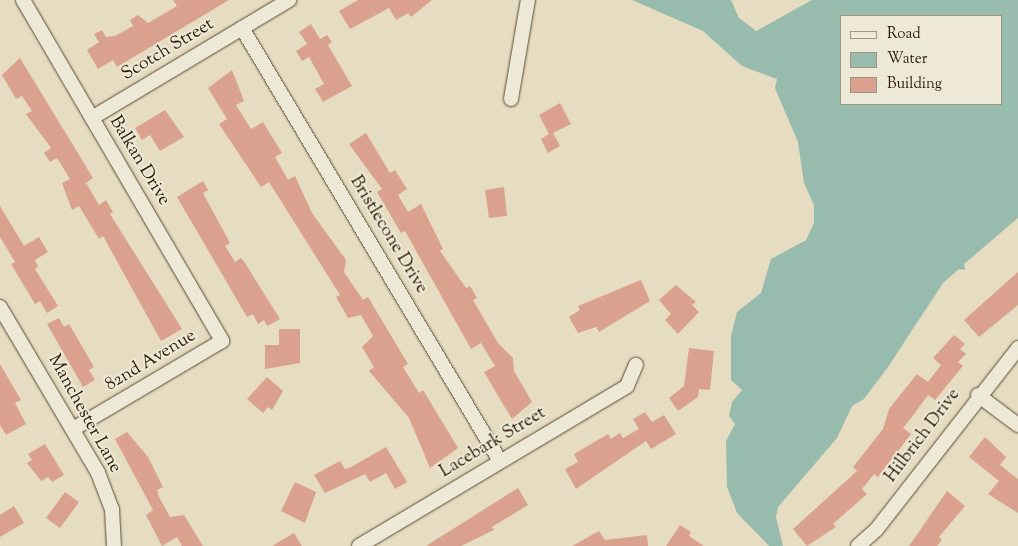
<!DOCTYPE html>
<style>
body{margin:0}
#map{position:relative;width:1018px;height:546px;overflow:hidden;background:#e5dcc1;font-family:"Sorts Mill Goudy",serif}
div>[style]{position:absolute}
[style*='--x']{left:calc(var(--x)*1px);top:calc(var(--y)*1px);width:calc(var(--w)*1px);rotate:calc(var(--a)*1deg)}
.water>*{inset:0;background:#97bcad}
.building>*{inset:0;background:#daa28e}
.roads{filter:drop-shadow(0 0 1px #594a32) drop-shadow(0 0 1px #594a32)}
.minor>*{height:14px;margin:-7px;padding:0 7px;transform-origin:7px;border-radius:7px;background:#eee8d7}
span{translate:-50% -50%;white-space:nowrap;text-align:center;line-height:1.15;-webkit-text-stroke:4px #eee8d7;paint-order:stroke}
.street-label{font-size:18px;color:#2a1902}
.legend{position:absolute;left:840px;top:15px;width:162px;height:90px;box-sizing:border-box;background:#eee8d7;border:1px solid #a09582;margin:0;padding:6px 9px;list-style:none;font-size:15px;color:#2a1902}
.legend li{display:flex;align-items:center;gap:10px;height:25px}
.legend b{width:25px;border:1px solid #a09582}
</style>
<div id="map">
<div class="water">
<div style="clip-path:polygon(evenodd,632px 0,731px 0,739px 18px,756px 31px,812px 0,1018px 0,1018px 218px,964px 264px,965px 270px,959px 269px,943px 283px,888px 367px,864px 399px,852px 406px,837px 438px,778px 507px,776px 517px,783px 546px,769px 546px,737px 513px,727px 487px,726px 441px,735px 424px,729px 416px,732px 402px,742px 390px,731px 380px,731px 336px,737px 312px,761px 293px,771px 259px,806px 240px,814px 223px,814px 205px,804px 183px,798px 142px,775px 88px,777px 79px,742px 66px,703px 31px,632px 0,1002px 16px,1002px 104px,842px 104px,842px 16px,1002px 16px)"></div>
</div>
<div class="building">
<div style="clip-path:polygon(173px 0,229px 0,117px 67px,113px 60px,98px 69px,87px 50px,99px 42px,94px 34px,102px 30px,106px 37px,115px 36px,133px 26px,130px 20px,138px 15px,148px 23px,177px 6px)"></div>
<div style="clip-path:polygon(358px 0,432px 0,411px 17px,408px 13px,396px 20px,389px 8px,350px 29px,339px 11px)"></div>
<div style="clip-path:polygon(311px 24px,320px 39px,327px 35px,332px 42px,328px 45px,352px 86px,323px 102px,315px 89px,324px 84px,309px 57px,302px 61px,296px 51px,307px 44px,299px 32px)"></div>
<div style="clip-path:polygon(20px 58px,93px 178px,86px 183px,99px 205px,106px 200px,113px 212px,110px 214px,182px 329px,161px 341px,103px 236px,99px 239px,79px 206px,72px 210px,62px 183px,70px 179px,57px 158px,50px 162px,44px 153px,51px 148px,26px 114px,32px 111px,22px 96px,16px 99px,2px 75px)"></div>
<div style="clip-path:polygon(232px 70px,244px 101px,236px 105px,251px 129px,263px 122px,282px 153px,275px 157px,288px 180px,295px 176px,312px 213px,346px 260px,344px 272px,363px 300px,368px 297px,408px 364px,403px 367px,419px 393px,423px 390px,458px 448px,430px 468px,409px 418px,369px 371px,374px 367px,362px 347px,373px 336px,361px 315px,348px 318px,336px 297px,340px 295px,269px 182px,261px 187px,219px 124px,227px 119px,208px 88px)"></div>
<div style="clip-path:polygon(560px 103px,571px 124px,553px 133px,560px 146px,548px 153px,541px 139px,549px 134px,539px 115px)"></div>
<div style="clip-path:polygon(165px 110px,184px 137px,160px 151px,150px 135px,142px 140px,135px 128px)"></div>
<div style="clip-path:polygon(366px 133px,390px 173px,395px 170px,407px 189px,398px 195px,408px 212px,421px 204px,443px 249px,440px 251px,466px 288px,470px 286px,477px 298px,473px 300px,498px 343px,513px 358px,514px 371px,532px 402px,512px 419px,484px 372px,495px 366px,481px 343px,471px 349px,405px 231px,401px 233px,377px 192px,382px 189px,349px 144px)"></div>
<div style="clip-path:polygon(203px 181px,208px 190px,203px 193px,230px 243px,225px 246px,235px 262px,241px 258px,245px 263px,280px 319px,267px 326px,264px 320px,258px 324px,253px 314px,247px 317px,177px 197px)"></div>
<div style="clip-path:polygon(504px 187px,507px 216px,489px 218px,485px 190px)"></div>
<div style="clip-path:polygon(0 206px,24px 246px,39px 237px,48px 252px,35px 260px,38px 267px,35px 269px,58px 306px,47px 313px,40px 301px,35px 304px,11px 264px,15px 262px,0 237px)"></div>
<div style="clip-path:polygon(1018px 272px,1018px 305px,979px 337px,964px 320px)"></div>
<div style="clip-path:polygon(641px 280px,650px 301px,599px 332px,596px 327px,578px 333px,569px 317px,580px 310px,578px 306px)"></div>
<div style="clip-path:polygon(676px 285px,696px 302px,692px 305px,699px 312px,678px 334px,665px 320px,671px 314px,659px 300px)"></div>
<div style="clip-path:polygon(59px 318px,64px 327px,69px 324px,94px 367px,89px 370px,95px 380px,83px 387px,47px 324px)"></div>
<div style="clip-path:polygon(279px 329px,300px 329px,300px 363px,265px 369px,265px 345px,279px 345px)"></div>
<div style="clip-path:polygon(954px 335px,965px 344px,960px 349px,966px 354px,958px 362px,963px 366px,935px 400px,928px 395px,912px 417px,903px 428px,911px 434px,878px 477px,874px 474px,862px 489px,867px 494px,833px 524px,836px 527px,807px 546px,793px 529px,857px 471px,853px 467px,883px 429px,889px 409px,917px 374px,928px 382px,941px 365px,933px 358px)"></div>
<div style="clip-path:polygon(689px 348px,714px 351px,710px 390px,699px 389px,698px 397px,678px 411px,669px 398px,684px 386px)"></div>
<div style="clip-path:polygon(0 364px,21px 400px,15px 403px,26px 424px,6px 435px,0 425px)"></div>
<div style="clip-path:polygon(267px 377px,283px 391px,272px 410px,268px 407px,263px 413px,247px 399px)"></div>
<div style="clip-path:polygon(645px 412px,652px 422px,664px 415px,676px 434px,651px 449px,646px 441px,576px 489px,565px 469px,578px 462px,574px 454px,608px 434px,611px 439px,620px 433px,623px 438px,639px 429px,633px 419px)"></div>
<div style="clip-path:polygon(127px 432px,148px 457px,163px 487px,157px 490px,159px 497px,170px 517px,184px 515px,203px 546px,182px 546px,177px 537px,162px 546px,146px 515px,153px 510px,115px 439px)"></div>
<div style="clip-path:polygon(985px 437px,1006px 457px,1000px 465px,1018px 479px,1018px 513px,988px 494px,999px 481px,969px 457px)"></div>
<div style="clip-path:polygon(45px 444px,64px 475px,52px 482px,48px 477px,41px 481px,27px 463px,32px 460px,28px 454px)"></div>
<div style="clip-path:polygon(386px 447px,407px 482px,395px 489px,386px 473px,370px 482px,365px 474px,325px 493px,314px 475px,340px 461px,345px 469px,351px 467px)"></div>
<div style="clip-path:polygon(295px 482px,316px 492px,305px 523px,281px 511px)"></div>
<div style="clip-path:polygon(518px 488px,528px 505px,492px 527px,494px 530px,461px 546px,426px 546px)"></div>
<div style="clip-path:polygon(947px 491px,965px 506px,939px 537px,942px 540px,937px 546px,909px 546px)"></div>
<div style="clip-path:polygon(65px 492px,79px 502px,60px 528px,46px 518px)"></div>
<div style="clip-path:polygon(14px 506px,24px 523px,0 537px,0 515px)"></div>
<div style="clip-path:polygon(680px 525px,691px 532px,689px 536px,704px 546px,666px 546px)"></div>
<div style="clip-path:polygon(599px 531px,605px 540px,647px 535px,648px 546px,572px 546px)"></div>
<div style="clip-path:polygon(294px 533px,302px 546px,272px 546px)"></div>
</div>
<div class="roads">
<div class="minor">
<div style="--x:23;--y:0;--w:395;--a:59.7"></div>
<div style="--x:222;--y:341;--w:173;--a:149.4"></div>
<div style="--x:242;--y:28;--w:504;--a:59.21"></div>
<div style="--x:511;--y:99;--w:100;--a:-80.3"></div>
<div style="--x:92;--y:118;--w:230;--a:-30.9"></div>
<div style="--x:0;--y:307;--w:193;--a:59.4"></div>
<div style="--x:98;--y:473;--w:39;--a:69"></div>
<div style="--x:112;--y:509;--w:37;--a:87"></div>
<div style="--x:978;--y:395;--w:50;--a:36.9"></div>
<div style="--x:359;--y:546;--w:312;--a:-30.8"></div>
<div style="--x:627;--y:386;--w:23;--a:-67"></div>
<div style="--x:858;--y:546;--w:24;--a:-42"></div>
<div style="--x:876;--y:530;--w:231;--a:-52"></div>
</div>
</div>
<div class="street-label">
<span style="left:168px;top:50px;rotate:-31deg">Scotch Street</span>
<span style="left:139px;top:161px;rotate:59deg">Balkan Drive</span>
<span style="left:388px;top:235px;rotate:59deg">Bristlecone Drive</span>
<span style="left:151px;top:361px;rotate:-31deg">82nd Avenue</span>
<span style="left:84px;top:414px;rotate:61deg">Manchester Lane</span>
<span style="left:923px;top:436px;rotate:-53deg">Hilbrich Drive</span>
<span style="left:493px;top:443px;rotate:-31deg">Lacebark Street</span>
</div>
<ul class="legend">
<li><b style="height:6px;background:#eee8d7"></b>Road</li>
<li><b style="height:14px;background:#97bcad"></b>Water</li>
<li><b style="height:14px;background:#daa28e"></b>Building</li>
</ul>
</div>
